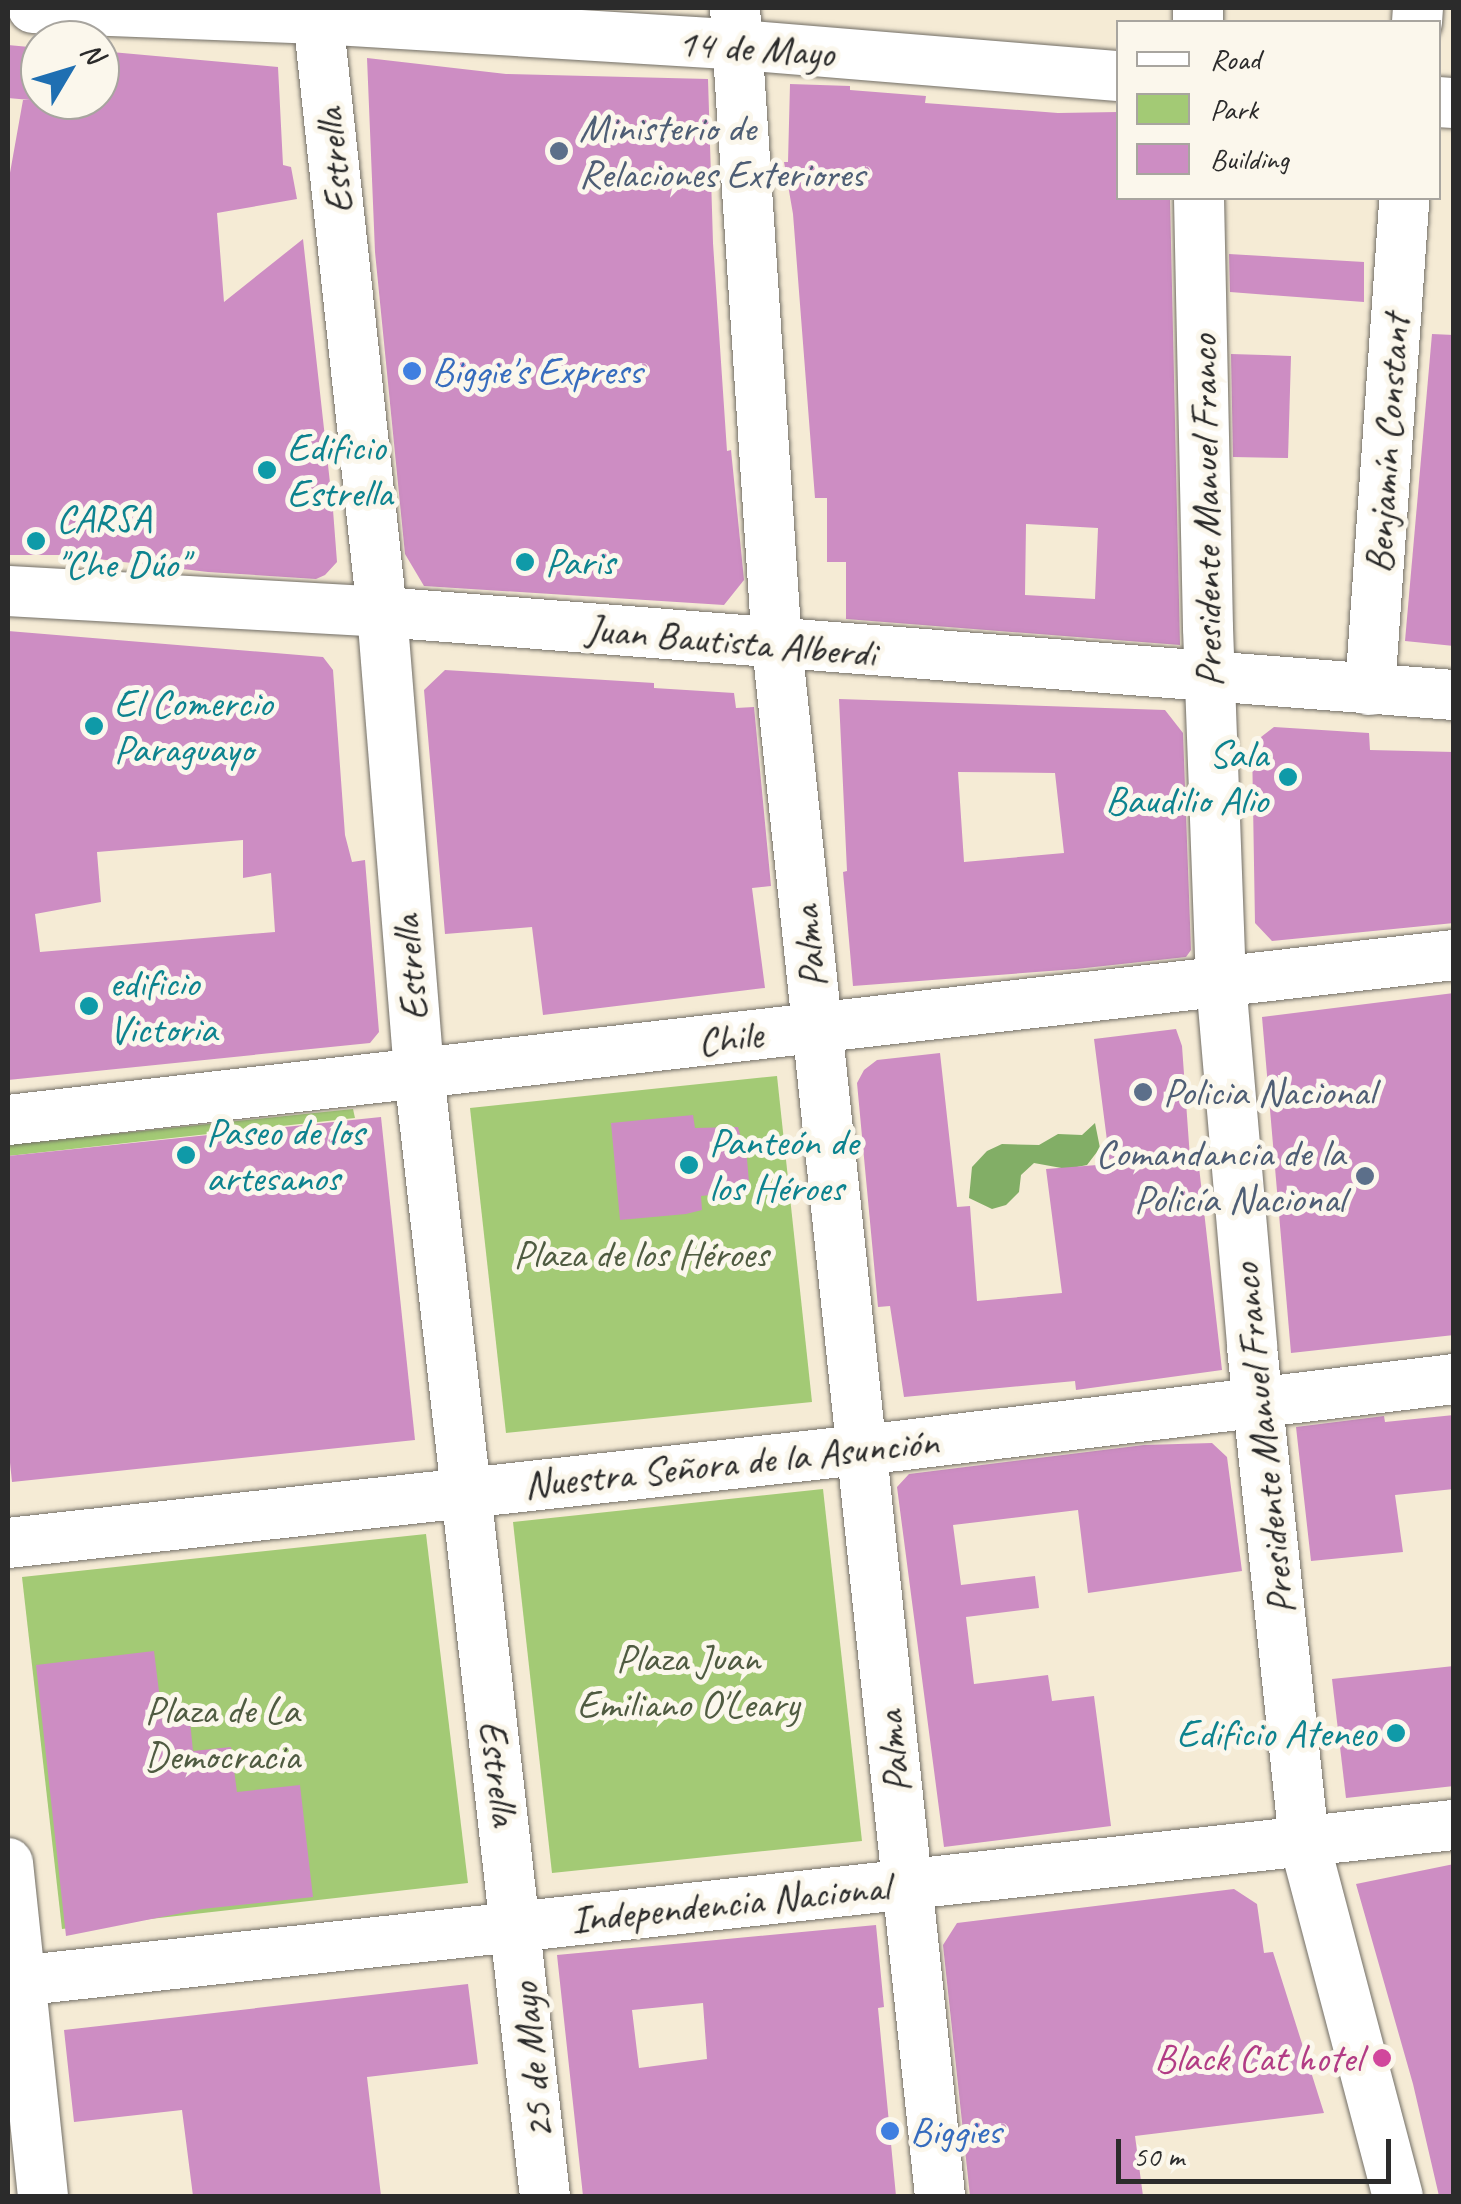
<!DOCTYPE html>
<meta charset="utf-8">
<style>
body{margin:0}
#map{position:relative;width:1461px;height:2204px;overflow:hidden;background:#f5ebd5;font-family:Caveat,sans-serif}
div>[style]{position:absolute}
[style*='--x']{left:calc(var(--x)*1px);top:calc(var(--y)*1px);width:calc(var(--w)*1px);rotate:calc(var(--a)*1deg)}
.green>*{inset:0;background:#a3ca75}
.forest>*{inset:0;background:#82ae66}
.building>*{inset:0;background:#cd8dc3}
.roads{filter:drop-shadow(0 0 2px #726e66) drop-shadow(0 0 2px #726e66)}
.minor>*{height:50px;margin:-25px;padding:0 25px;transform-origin:25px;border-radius:25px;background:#fff}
.dots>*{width:28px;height:28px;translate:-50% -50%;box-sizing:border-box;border:5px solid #fbf7ec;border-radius:50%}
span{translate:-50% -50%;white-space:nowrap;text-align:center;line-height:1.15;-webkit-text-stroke:10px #fbf7ec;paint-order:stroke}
.street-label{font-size:40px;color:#2b2b2b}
.service-label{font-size:40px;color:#4e5e75}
.left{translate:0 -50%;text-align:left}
.right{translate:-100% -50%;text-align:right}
.shop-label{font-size:40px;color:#366cbe}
.culture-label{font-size:40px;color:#0d838f}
.park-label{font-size:40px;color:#4f5b41}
.hotel-label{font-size:40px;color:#b23c85}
.frame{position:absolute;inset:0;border:10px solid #2b2b2b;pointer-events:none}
.legend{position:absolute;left:1116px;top:20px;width:325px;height:180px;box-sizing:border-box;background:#fbf7ec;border:2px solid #a8a59f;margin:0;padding:12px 18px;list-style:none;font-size:30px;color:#2b2b2b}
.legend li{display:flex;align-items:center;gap:20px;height:50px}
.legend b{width:50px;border:2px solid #a8a59f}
.north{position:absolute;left:20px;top:20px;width:100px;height:100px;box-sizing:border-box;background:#fbf7ec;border:2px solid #a8a59f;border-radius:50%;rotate:52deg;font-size:28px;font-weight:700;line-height:40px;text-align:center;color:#2b2b2b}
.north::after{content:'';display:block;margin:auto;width:35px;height:45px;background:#1f6fb2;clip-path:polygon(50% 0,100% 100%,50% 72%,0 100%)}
.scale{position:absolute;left:1116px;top:2139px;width:275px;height:45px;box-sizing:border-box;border:5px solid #2b2b2b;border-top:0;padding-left:12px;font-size:30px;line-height:35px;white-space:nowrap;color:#2b2b2b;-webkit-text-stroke:8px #fbf7ec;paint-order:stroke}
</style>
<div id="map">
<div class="green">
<div style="clip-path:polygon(777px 1076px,812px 1402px,506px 1433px,470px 1108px)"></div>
<div style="clip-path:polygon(353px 1109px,355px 1118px,8px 1156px,8px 1145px)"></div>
<div style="clip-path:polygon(823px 1489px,862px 1841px,552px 1873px,513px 1522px)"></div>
<div style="clip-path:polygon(426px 1534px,468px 1883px,62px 1929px,22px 1577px)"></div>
</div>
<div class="forest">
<div style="clip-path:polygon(1095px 1123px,1100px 1148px,1087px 1165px,1067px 1169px,1034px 1163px,1021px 1175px,1019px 1192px,1006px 1205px,992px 1209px,969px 1198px,972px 1167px,987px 1151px,1002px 1144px,1039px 1145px,1058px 1134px,1082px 1135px)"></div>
</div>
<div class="building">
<div style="clip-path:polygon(8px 45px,40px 48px,40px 100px,100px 100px,100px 51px,278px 67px,283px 165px,291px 167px,297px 199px,217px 213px,224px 302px,303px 239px,333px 510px,337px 562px,325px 575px,316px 579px,208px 572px,64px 555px,8px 555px,8px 184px,23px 100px,30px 100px,8px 98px)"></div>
<div style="clip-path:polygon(367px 58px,506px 74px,708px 79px,713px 243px,727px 451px,731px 450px,744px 580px,724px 605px,424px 586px,405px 554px,375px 252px)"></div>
<div style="clip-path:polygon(evenodd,790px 84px,850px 86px,850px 90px,926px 96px,925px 103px,1058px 113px,1118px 112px,1118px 198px,1170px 198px,1180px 645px,846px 619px,846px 562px,827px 562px,827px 498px,815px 498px,793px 214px,784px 162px,788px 162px,790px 84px,1026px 524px,1098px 528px,1095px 599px,1025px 595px,1026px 524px)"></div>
<div style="clip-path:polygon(1229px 254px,1364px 262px,1364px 302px,1230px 292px)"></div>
<div style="clip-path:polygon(1432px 334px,1454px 335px,1454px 646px,1405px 641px)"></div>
<div style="clip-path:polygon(1231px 354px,1291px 356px,1288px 458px,1233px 457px)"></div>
<div style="clip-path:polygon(evenodd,8px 631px,323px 657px,333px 670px,345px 835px,352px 862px,365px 860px,379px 1032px,370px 1043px,8px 1080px,8px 631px,243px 840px,243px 878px,271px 873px,275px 932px,40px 952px,35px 914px,101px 902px,97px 852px,243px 840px)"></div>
<div style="clip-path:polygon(445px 670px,654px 683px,654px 688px,734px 693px,736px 708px,754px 707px,771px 886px,752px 888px,765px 988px,543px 1015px,532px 927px,445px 934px,424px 690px)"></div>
<div style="clip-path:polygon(evenodd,839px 699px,1165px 710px,1183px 733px,1191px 950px,1186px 957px,1076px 969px,853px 986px,843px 872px,847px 871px,839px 699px,958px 772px,1055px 773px,1064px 853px,964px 862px,958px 772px)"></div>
<div style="clip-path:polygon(1274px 727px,1369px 733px,1370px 750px,1454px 752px,1454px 923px,1272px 941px,1255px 923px,1252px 744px)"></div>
<div style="clip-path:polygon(1454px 993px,1454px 1335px,1291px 1353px,1262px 1017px)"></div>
<div style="clip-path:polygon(1176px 1029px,1182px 1046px,1190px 1158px,1198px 1158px,1222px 1370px,1076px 1390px,1075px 1381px,904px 1397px,890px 1306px,878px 1307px,857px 1083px,864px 1070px,877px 1060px,940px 1053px,957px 1207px,970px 1206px,977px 1301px,1062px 1293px,1046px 1169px,1110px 1164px,1094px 1039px)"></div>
<div style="clip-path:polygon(693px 1115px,695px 1128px,738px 1127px,747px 1159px,749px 1182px,744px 1182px,745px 1191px,701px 1196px,702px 1210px,686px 1214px,620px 1220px,611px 1123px)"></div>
<div style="clip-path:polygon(381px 1117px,415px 1440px,12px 1482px,8px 1443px,8px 1156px)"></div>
<div style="clip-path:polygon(1454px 1415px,1454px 1489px,1395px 1495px,1403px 1552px,1311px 1561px,1296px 1427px,1384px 1416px,1385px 1422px)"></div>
<div style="clip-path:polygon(1212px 1443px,1227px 1457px,1242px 1571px,1088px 1593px,1078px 1510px,953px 1525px,961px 1585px,1035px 1576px,1039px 1608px,966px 1617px,974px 1684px,1048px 1675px,1052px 1701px,1094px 1696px,1111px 1826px,944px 1847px,897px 1487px,909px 1474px,1144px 1445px)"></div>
<div style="clip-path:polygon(154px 1651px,163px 1724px,190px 1721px,193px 1751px,231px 1747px,237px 1792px,300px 1785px,313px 1897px,202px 1909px,66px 1936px,36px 1665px)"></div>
<div style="clip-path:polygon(1454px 1666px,1454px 1786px,1346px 1798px,1332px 1679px)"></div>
<div style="clip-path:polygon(1454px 1864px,1454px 2196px,1439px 2196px,1413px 2084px,1356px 1884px)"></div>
<div style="clip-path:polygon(1234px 1889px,1257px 1904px,1264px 1953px,1273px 1952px,1324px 2113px,1135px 2136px,1143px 2196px,970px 2196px,943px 1945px,957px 1923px)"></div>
<div style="clip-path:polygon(evenodd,876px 1925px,884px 2007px,878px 2008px,896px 2196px,583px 2196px,557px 1955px,876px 1925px,703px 2003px,707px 2059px,639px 2068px,632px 2010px,703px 2003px)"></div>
<div style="clip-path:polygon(468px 1984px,478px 2064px,367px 2077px,381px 2196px,193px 2196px,182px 2110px,74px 2122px,64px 2030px)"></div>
</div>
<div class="roads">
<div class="minor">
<div style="--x:33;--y:8;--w:286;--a:2.2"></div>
<div style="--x:319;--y:19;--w:421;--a:3.5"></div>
<div style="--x:739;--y:45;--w:380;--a:4.7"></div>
<div style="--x:317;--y:8;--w:607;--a:83.86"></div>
<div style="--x:382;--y:612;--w:462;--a:85.4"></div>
<div style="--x:419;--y:1073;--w:1130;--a:83.6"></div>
<div style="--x:735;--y:8;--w:638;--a:86.23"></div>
<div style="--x:777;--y:645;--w:1560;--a:84"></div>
<div style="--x:1198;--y:22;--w:14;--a:-90"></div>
<div style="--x:1417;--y:22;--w:14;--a:-86"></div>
<div style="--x:1438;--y:102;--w:16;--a:4"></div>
<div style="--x:1199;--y:198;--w:430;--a:88.8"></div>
<div style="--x:1208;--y:628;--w:354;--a:87.9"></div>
<div style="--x:1221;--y:982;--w:366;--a:85.1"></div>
<div style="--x:1252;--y:1347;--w:497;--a:84"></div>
<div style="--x:1304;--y:1841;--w:367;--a:75.2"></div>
<div style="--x:8;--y:591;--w:375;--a:3.2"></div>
<div style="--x:382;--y:612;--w:1075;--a:4.43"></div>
<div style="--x:1370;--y:690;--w:493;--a:-86"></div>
<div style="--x:8;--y:1120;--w:1455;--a:-6.51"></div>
<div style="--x:8;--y:1543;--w:894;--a:-6.23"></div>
<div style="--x:897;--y:1446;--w:561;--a:-6.86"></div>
<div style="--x:8;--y:1863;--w:335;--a:84"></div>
<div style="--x:8;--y:1982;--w:1454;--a:-6.2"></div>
</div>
</div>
<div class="dots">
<div style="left:559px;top:151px;background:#5c6f8a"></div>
<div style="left:412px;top:371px;background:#3f7fe0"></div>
<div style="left:267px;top:470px;background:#0f9aa8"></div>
<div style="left:36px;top:541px;background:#0f9aa8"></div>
<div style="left:525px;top:562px;background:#0f9aa8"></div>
<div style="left:94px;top:726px;background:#0f9aa8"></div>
<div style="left:1288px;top:777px;background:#0f9aa8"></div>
<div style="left:89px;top:1006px;background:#0f9aa8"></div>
<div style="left:1143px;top:1092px;background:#5c6f8a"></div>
<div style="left:186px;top:1155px;background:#0f9aa8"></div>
<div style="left:689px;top:1165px;background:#0f9aa8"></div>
<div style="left:1365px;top:1176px;background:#5c6f8a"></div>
<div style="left:1396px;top:1733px;background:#0f9aa8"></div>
<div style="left:1382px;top:2058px;background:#d1479c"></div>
<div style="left:890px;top:2131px;background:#3f7fe0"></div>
</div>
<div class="street-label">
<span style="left:756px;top:48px;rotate:4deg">14 de Mayo</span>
<span style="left:334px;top:161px;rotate:-96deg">Estrella</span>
<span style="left:1387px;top:444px;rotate:-86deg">Benjamín Constant</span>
<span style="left:1206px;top:511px;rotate:-91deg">Presidente Manuel Franco</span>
<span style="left:731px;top:641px;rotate:5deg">Juan Bautista Alberdi</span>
<span style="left:809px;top:947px;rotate:-96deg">Palma</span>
<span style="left:410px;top:968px;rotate:-95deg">Estrella</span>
<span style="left:730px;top:1038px;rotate:-7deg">Chile</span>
<span style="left:1263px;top:1439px;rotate:-96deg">Presidente Manuel Franco</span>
<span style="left:731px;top:1463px;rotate:-6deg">Nuestra Señora de la Asunción</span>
<span style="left:893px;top:1752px;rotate:-96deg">Palma</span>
<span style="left:499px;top:1773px;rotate:83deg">Estrella</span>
<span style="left:730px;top:1903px;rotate:-6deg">Independencia Nacional</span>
<span style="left:532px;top:2061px;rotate:-96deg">25 de Mayo</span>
</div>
<div class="service-label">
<span class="left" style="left:579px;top:151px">Ministerio de<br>Relaciones Exteriores</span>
<span class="left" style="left:1163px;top:1092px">Policia Nacional</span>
<span class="right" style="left:1345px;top:1176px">Comandancia de la<br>Policía Nacional</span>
</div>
<div class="shop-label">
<span class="left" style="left:432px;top:371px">Biggie's Express</span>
<span class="left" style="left:910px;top:2131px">Biggies</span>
</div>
<div class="culture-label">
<span class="left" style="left:287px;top:470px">Edificio<br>Estrella</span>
<span class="left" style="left:56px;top:541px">CARSA<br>"Che Dúo"</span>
<span class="left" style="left:545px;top:562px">Paris</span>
<span class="left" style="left:114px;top:726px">El Comercio<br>Paraguayo</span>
<span class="right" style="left:1268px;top:777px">Sala<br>Baudilio Alio</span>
<span class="left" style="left:109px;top:1006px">edificio<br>Victoria</span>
<span class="left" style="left:206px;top:1155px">Paseo de los<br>artesanos</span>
<span class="left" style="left:709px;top:1165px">Panteón de<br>los Héroes</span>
<span class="right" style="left:1376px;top:1733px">Edificio Ateneo</span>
</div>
<div class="park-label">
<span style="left:641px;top:1254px">Plaza de los Héroes</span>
<span style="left:688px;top:1681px">Plaza Juan<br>Emiliano O'Leary</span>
<span style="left:222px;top:1733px">Plaza de La<br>Democracia</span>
</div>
<div class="hotel-label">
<span class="right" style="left:1362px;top:2058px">Black Cat hotel</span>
</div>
<div class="frame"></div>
<ul class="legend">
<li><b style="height:12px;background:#fff"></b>Road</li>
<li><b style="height:28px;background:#a3ca75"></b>Park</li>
<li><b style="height:28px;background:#cd8dc3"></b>Building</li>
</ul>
<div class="north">N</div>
<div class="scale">50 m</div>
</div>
